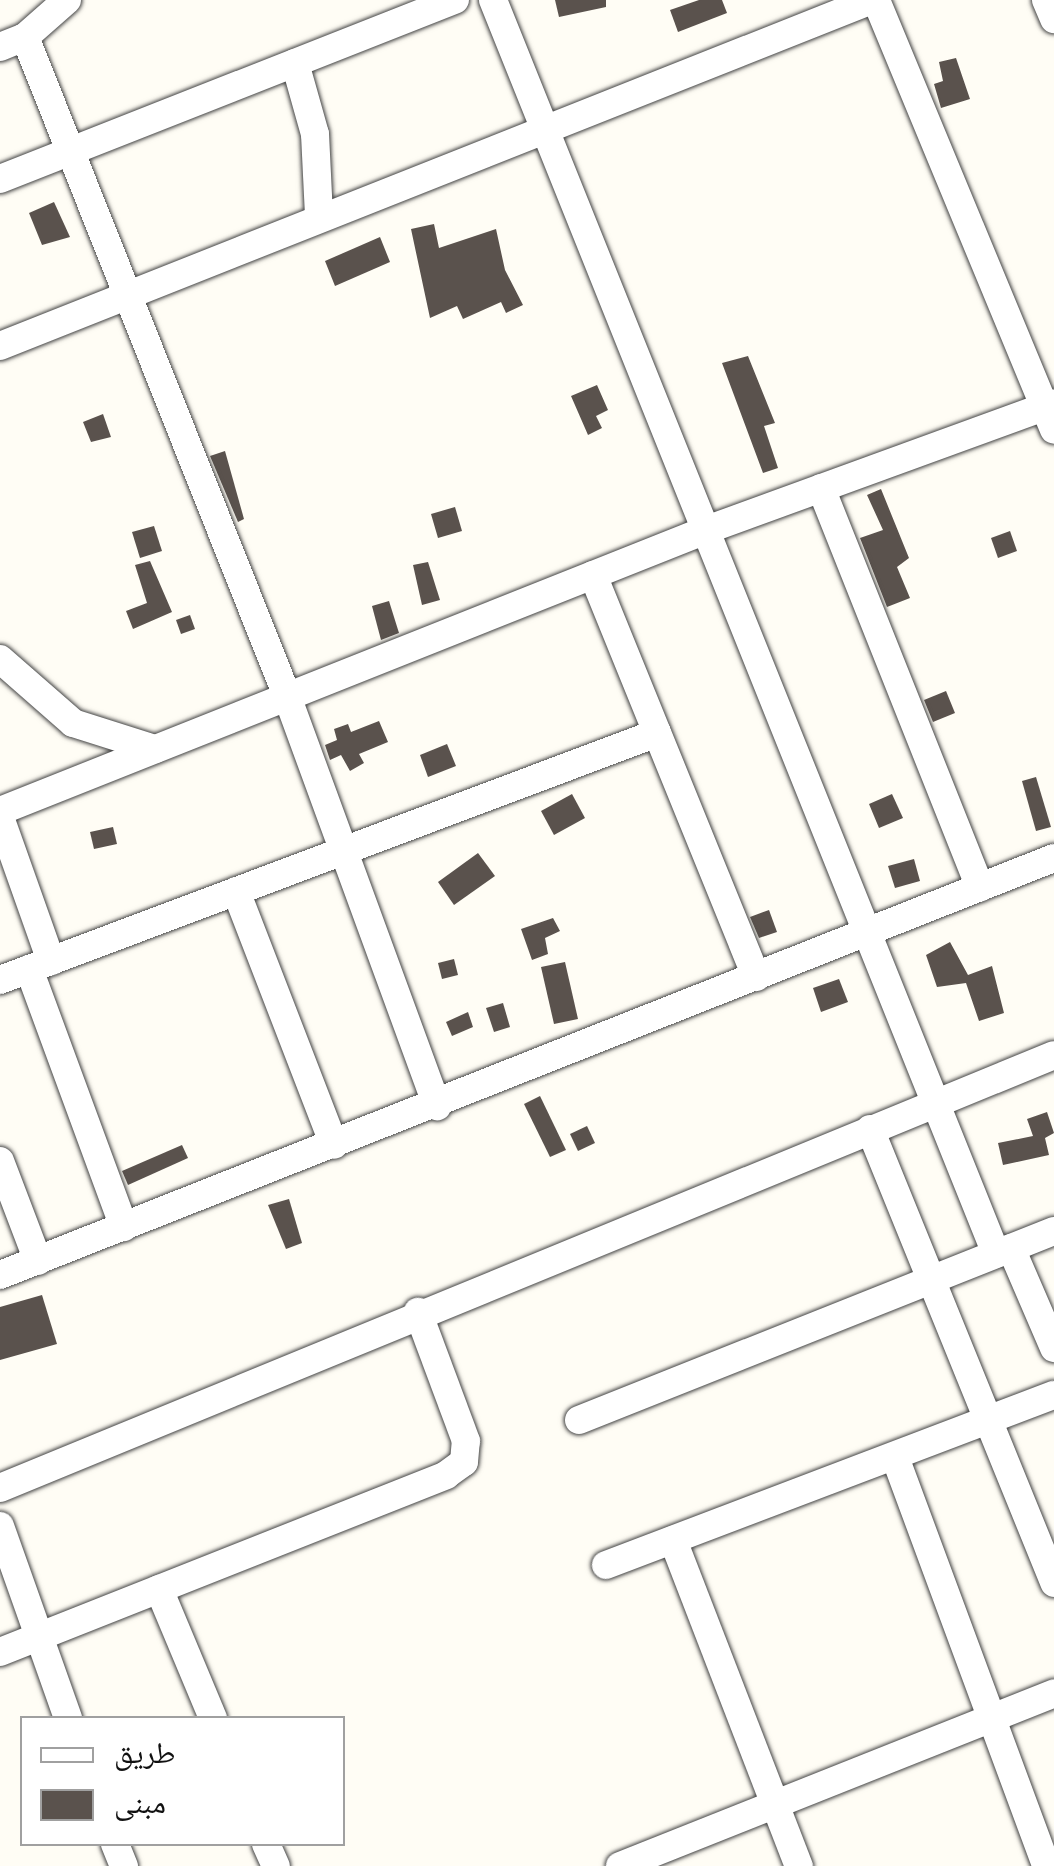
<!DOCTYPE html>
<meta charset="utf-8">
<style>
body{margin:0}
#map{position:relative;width:1054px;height:1866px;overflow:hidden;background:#fffdf5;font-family:Literata,"Noto Naskh Arabic",serif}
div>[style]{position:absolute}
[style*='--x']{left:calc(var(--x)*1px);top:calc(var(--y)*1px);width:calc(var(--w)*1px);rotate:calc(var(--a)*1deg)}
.building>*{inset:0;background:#5a524d}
.roads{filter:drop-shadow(0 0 2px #444) drop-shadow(0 0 2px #444)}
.minor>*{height:28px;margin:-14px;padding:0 14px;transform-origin:14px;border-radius:14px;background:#fff}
span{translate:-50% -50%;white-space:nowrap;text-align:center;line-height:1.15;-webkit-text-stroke:10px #fff;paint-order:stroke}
.legend{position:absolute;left:20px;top:1716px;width:325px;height:130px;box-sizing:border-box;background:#fff;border:2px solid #a0a0a0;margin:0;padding:12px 18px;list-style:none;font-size:30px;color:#111}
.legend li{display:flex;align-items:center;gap:20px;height:50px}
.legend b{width:50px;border:2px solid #a0a0a0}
</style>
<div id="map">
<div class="building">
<div style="clip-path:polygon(555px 0,606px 0,606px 7px,559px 17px)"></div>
<div style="clip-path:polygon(699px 0,722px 0,727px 13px,678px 32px,670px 10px)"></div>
<div style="clip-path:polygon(956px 58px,970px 99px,941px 108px,934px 84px,943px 81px,939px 62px)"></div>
<div style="clip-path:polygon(54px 202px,70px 237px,42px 245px,29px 213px)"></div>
<div style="clip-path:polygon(434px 224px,439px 248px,496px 229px,505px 270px,523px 305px,506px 313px,501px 302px,463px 319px,457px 306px,430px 318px,411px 229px)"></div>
<div style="clip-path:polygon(380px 237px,390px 262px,335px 286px,325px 261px)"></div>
<div style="clip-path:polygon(748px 356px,775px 423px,764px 426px,778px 468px,763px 473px,722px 363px)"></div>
<div style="clip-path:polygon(597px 385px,608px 410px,596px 416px,602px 428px,588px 435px,571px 396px)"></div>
<div style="clip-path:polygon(103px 414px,111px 437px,91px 442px,83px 422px)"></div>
<div style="clip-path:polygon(225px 451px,244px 519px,238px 522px,210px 456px)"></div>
<div style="clip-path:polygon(881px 489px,909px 558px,897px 567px,910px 598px,887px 607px,860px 538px,883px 530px,867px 495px)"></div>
<div style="clip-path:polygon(455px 507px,462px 531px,438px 538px,431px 514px)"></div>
<div style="clip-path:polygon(154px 526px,162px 551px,140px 558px,132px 532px)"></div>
<div style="clip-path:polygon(1010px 531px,1017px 551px,998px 558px,991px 538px)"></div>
<div style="clip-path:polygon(150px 561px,172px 612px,133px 629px,126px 611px,147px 603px,135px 565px)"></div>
<div style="clip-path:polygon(428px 562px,440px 600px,422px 605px,413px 565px)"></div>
<div style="clip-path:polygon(389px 601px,399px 633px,381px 640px,372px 606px)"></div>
<div style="clip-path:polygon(190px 615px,195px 629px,181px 634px,176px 620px)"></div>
<div style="clip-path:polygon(946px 691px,955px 713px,933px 722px,924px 700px)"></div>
<div style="clip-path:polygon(379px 721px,388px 742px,359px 754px,364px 763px,350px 771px,341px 755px,330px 760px,325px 745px,337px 740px,334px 729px,348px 724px,351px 732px)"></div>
<div style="clip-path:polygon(447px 744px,456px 766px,428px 777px,420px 755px)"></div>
<div style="clip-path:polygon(1036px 777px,1051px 827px,1036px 831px,1022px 781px)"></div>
<div style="clip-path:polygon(572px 794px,585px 818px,554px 835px,541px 811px)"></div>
<div style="clip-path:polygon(892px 794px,903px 818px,879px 828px,869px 804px)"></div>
<div style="clip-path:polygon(113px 827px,117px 844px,94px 849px,90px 832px)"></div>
<div style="clip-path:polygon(478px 853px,495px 876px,454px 905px,438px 882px)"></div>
<div style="clip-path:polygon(914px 859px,920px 881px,895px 888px,888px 866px)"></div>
<div style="clip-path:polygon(769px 910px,777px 932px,759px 938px,750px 917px)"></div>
<div style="clip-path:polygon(553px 918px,560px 931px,545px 938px,548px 954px,532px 960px,521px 929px)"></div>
<div style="clip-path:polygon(950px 942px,968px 975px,992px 966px,1004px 1013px,979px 1021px,966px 983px,937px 987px,926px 955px)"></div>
<div style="clip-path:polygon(454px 959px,458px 975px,442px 979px,438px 963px)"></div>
<div style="clip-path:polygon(565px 962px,578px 1019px,554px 1024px,541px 967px)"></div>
<div style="clip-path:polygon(839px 979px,848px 1002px,821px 1012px,813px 988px)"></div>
<div style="clip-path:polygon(503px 1003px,510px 1027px,494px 1032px,486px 1008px)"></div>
<div style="clip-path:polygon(468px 1012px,473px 1027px,452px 1036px,446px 1022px)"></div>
<div style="clip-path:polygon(540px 1096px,566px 1150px,550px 1157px,524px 1104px)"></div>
<div style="clip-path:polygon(1047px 1112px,1054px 1133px,1045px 1138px,1049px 1155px,1003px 1165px,998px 1143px,1033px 1136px,1027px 1119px)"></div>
<div style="clip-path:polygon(587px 1126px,595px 1143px,578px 1151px,570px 1134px)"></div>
<div style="clip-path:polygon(182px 1145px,188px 1158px,128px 1185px,122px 1171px)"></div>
<div style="clip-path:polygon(289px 1199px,302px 1243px,286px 1249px,268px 1205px)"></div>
<div style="clip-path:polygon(42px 1295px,57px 1344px,0 1360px,0 1307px)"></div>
</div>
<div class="roads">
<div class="minor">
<div style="--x:493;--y:0;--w:1351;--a:68.14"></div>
<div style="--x:876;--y:0;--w:465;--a:67.5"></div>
<div style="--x:1046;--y:0;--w:21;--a:67"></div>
<div style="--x:25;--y:37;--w:709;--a:68.32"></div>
<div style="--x:287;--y:696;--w:437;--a:69.9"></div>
<div style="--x:0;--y:47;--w:27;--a:-22"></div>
<div style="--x:25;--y:37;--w:56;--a:-41.4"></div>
<div style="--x:295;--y:63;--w:74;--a:74.3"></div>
<div style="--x:315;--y:134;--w:82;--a:87.2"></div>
<div style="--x:0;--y:179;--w:489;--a:-21.5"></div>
<div style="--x:0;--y:346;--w:938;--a:-21.64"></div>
<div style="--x:821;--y:488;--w:430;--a:68.3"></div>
<div style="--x:593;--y:575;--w:434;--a:67.9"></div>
<div style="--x:0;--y:659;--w:97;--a:41.2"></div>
<div style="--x:73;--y:723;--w:86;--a:17.6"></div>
<div style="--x:0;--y:811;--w:760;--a:-21.7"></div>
<div style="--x:706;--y:530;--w:370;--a:-20"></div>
<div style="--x:0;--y:817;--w:153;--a:70.5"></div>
<div style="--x:236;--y:891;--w:272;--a:68.9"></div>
<div style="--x:29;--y:969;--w:275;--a:69.8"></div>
<div style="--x:0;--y:980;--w:702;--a:-20.6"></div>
<div style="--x:870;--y:1129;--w:490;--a:67.9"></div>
<div style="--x:0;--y:1161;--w:107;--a:69.2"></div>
<div style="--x:1011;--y:1248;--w:109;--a:66.7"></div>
<div style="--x:0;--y:1275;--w:1133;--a:-21.59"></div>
<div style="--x:579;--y:1420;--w:511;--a:-21.7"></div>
<div style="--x:895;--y:1457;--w:436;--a:69.7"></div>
<div style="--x:0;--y:1488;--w:1139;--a:-22.33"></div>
<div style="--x:0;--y:1526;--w:204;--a:70.5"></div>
<div style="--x:673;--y:1540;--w:350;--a:68.9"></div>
<div style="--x:606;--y:1565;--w:479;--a:-20.8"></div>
<div style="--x:159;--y:1589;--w:140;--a:67.3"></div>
<div style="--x:0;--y:1652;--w:480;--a:-21.6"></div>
<div style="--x:446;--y:1475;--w:22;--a:-36"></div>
<div style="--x:464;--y:1462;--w:21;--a:-85"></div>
<div style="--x:466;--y:1441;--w:138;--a:-110.4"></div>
<div style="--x:115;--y:1844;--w:24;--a:68"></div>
<div style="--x:266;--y:1844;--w:24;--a:66"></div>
<div style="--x:620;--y:1866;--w:467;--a:-21.7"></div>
</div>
</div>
<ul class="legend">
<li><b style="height:12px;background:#fff"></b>طريق</li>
<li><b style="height:28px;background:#5a524d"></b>مبنى</li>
</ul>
</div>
